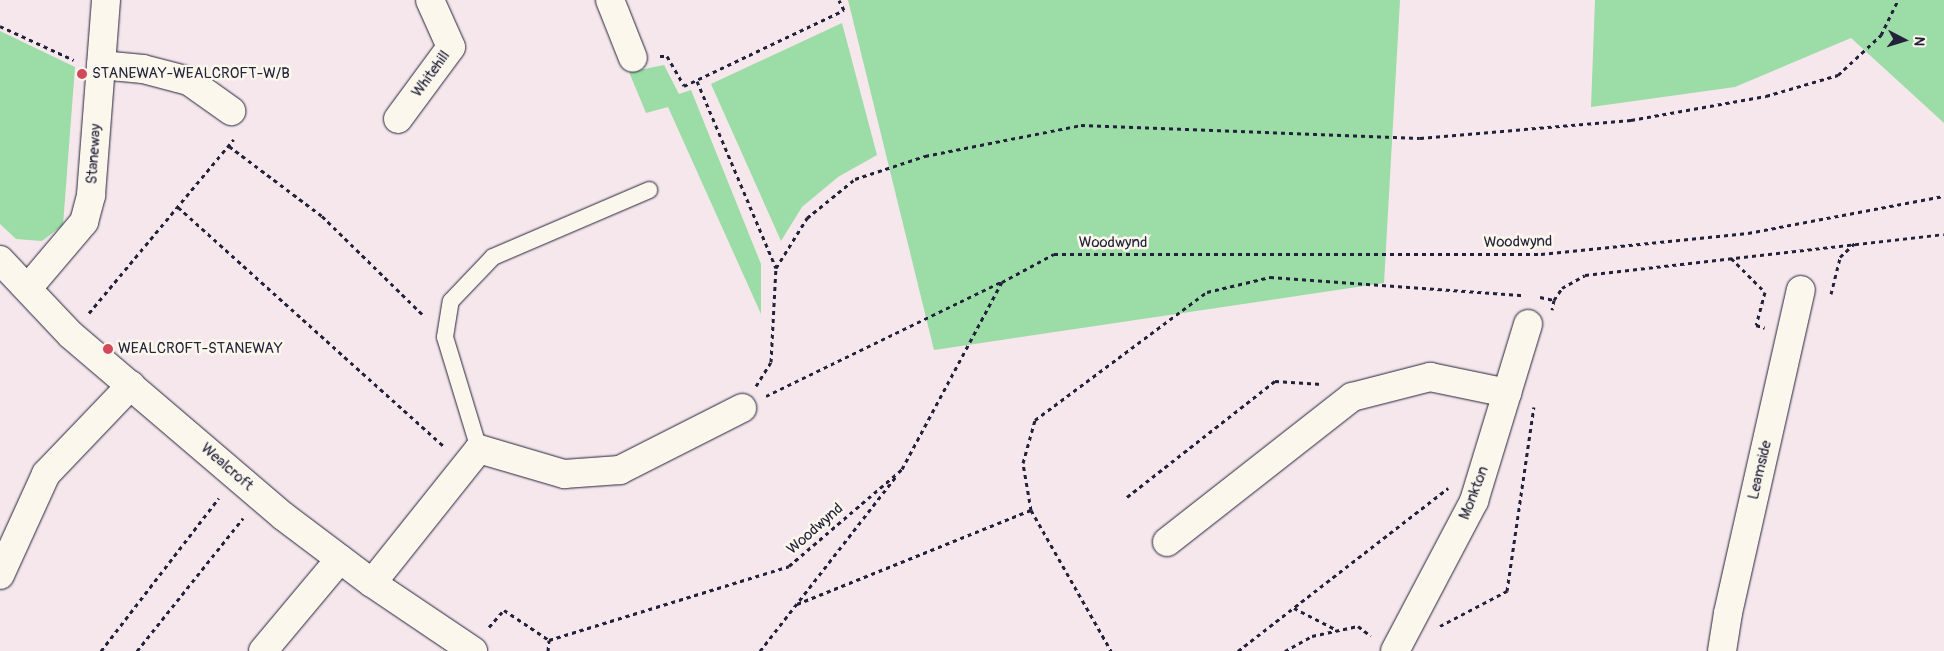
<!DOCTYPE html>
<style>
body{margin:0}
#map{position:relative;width:1944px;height:651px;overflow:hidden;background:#f6e7ec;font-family:Pangolin,sans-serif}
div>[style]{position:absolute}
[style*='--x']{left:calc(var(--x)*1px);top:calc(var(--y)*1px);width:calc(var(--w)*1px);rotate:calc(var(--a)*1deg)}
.green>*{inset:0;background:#9cdca6}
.path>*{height:3px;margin-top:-1.5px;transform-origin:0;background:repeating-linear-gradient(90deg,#22223b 0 4px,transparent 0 8px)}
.roads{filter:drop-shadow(0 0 1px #22223b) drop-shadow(0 0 1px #22223b)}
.service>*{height:16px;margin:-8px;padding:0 8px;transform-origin:8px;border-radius:8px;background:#fbf7ec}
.minor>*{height:28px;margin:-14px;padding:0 14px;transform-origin:14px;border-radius:14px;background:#fbf7ec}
.tertiary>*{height:28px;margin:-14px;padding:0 14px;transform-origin:14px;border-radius:14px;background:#fbf7ec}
.dots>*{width:14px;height:14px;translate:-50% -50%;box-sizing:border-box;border:2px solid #fbf7ec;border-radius:50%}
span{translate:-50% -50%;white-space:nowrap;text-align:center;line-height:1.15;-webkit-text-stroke:5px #fbf7ec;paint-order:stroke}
.poi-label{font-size:15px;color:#22223b}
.left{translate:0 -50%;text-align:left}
.street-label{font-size:15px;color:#22223b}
.north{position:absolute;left:1879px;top:15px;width:50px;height:50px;-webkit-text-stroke:4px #fbf7ec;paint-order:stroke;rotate:95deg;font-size:14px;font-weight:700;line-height:20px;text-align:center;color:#22223b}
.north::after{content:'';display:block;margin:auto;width:18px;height:22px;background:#22223b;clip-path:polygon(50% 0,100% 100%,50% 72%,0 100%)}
</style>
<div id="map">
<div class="green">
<div style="clip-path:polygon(848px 0,1400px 0,1384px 283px,934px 350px)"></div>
<div style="clip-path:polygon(1595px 0,1944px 0,1944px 123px,1851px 38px,1735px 87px,1591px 107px)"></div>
<div style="clip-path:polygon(842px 23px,877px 155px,838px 177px,802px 207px,781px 241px,711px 84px)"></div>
<div style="clip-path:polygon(0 31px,75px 67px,63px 225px,42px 241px,16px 239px,0 224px)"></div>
<div style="clip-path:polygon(664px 65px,679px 94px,691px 90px,761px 264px,761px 314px,668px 107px,646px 113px,629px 72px)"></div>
</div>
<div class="path">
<div style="--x:0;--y:26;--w:81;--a:24.7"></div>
<div style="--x:660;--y:56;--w:7;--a:0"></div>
<div style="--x:667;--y:56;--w:34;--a:60"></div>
<div style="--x:684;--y:86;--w:177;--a:-25.4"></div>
<div style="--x:844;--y:10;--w:11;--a:-117"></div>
<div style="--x:697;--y:81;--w:203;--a:67.1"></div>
<div style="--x:229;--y:146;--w:116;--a:37"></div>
<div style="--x:322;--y:216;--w:144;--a:44.4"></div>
<div style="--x:178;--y:207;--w:359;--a:42"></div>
<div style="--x:1731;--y:258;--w:48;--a:45"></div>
<div style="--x:1765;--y:292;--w:34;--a:105"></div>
<div style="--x:1756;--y:325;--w:9;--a:18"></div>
<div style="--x:1831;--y:294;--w:38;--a:-76"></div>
<div style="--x:1840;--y:257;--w:21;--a:-43"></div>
<div style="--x:1540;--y:297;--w:14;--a:12"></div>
<div style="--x:1554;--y:300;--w:10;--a:101"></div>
<div style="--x:1554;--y:300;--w:14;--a:-56"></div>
<div style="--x:1562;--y:288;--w:26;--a:-29"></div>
<div style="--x:1585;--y:275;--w:361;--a:-6.5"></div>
<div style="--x:89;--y:313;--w:226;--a:-50.2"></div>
<div style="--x:756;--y:386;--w:28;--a:-58"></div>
<div style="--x:771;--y:362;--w:94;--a:-87"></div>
<div style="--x:776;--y:268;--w:59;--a:-58.2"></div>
<div style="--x:807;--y:218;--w:62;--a:-39.1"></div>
<div style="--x:855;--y:179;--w:74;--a:-18.2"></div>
<div style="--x:925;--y:156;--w:159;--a:-11.2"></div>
<div style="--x:1081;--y:125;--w:339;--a:2.2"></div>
<div style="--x:1420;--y:138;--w:212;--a:-4.9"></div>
<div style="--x:1631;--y:120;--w:137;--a:-10.1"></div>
<div style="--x:1766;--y:96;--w:75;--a:-16.3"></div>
<div style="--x:1838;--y:75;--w:59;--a:-42.9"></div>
<div style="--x:1881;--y:35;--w:39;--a:-64"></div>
<div style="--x:766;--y:396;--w:261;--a:-25.9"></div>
<div style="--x:1127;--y:497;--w:188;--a:-38.1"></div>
<div style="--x:1275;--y:381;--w:47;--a:3.7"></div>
<div style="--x:1031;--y:510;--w:48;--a:-99.7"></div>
<div style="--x:1023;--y:463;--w:45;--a:-74.4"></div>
<div style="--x:1035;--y:420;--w:214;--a:-36.7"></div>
<div style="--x:1207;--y:292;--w:65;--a:-13.4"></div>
<div style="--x:1270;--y:277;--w:254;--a:4.1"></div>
<div style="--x:797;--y:604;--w:252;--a:-21.9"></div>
<div style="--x:1031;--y:510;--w:162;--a:60.4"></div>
<div style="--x:1294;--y:608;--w:48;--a:27.1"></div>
<div style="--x:1440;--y:626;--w:76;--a:-27.6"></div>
<div style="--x:1507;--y:591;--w:186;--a:-81.7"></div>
<div style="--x:489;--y:627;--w:23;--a:-49"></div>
<div style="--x:504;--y:610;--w:54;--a:33.7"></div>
<div style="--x:549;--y:640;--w:251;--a:-17.1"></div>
<div style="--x:789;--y:566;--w:149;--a:-40.6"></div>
<div style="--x:902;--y:469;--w:212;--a:-61.9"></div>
<div style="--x:1002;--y:282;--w:59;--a:-28.3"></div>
<div style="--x:1054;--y:254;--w:487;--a:0"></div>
<div style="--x:1541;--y:254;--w:208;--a:-5.8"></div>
<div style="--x:1748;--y:233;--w:199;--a:-10.7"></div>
<div style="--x:101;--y:651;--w:193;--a:-52.4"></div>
<div style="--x:137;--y:651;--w:170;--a:-51.4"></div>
<div style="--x:548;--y:651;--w:11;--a:-85"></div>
<div style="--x:760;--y:651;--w:222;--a:-52.1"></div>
<div style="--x:1238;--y:651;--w:266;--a:-37.8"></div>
<div style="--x:1285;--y:651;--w:31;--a:-29"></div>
<div style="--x:1312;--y:636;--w:47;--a:-12.3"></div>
<div style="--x:1358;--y:626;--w:16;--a:38"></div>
</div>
<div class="roads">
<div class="service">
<div style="--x:479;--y:449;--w:117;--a:-106.9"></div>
<div style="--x:445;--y:337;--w:36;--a:-81"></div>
<div style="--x:451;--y:301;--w:61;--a:-46.3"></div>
<div style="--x:493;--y:257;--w:170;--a:-23.2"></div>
</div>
<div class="minor">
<div style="--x:610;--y:0;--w:62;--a:68.4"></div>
<div style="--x:101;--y:65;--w:42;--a:5.4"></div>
<div style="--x:143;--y:69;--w:48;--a:14.6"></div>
<div style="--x:189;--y:81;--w:52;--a:35.5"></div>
<div style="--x:398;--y:119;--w:89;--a:-53.6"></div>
<div style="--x:451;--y:47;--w:51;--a:-114.1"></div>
<div style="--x:28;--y:288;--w:87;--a:-49.7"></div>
<div style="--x:84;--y:222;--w:28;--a:-75"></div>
<div style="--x:91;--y:195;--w:196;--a:-85.6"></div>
<div style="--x:1167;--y:542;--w:235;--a:-38.1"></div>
<div style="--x:1352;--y:397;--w:81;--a:-14.4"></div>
<div style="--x:1430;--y:377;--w:79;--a:11.7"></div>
<div style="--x:0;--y:575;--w:111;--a:-65.5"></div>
<div style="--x:46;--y:474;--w:123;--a:-46.3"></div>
<div style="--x:372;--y:583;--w:171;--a:-51.4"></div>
<div style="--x:479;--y:449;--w:89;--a:16.4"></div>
<div style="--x:564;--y:474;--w:56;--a:-4.1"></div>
<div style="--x:620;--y:470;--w:137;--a:-26.9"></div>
<div style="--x:263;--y:651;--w:120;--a:-50.1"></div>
<div style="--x:1395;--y:651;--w:170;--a:-62.2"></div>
<div style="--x:1474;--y:501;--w:185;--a:-73"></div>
<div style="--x:1722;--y:651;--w:38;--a:-81"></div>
<div style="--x:1728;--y:613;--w:331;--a:-77.3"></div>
</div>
<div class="tertiary">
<div style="--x:0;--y:260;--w:103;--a:46.6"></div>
<div style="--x:71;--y:335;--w:279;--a:40.5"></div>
<div style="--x:283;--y:516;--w:111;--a:37"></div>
<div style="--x:372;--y:583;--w:122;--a:34"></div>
</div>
</div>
<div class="dots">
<div style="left:82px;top:74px;background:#d1495b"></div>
<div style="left:108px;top:349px;background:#d1495b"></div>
</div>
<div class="poi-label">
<span class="left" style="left:92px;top:74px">STANEWAY-WEALCROFT-W/B</span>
<span class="left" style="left:118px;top:349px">WEALCROFT-STANEWAY</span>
</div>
<div class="street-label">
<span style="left:431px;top:74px;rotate:-54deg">Whitehill</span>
<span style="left:94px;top:154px;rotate:-86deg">Staneway</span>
<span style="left:1518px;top:242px;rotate:-1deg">Woodwynd</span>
<span style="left:1113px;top:243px">Woodwynd</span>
<span style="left:227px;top:467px;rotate:41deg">Wealcroft</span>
<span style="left:1760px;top:470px;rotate:-77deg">Leamside</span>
<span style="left:1474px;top:493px;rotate:-69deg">Monkton</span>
<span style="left:815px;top:529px;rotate:-41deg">Woodwynd</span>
</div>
<div class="north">N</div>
</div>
